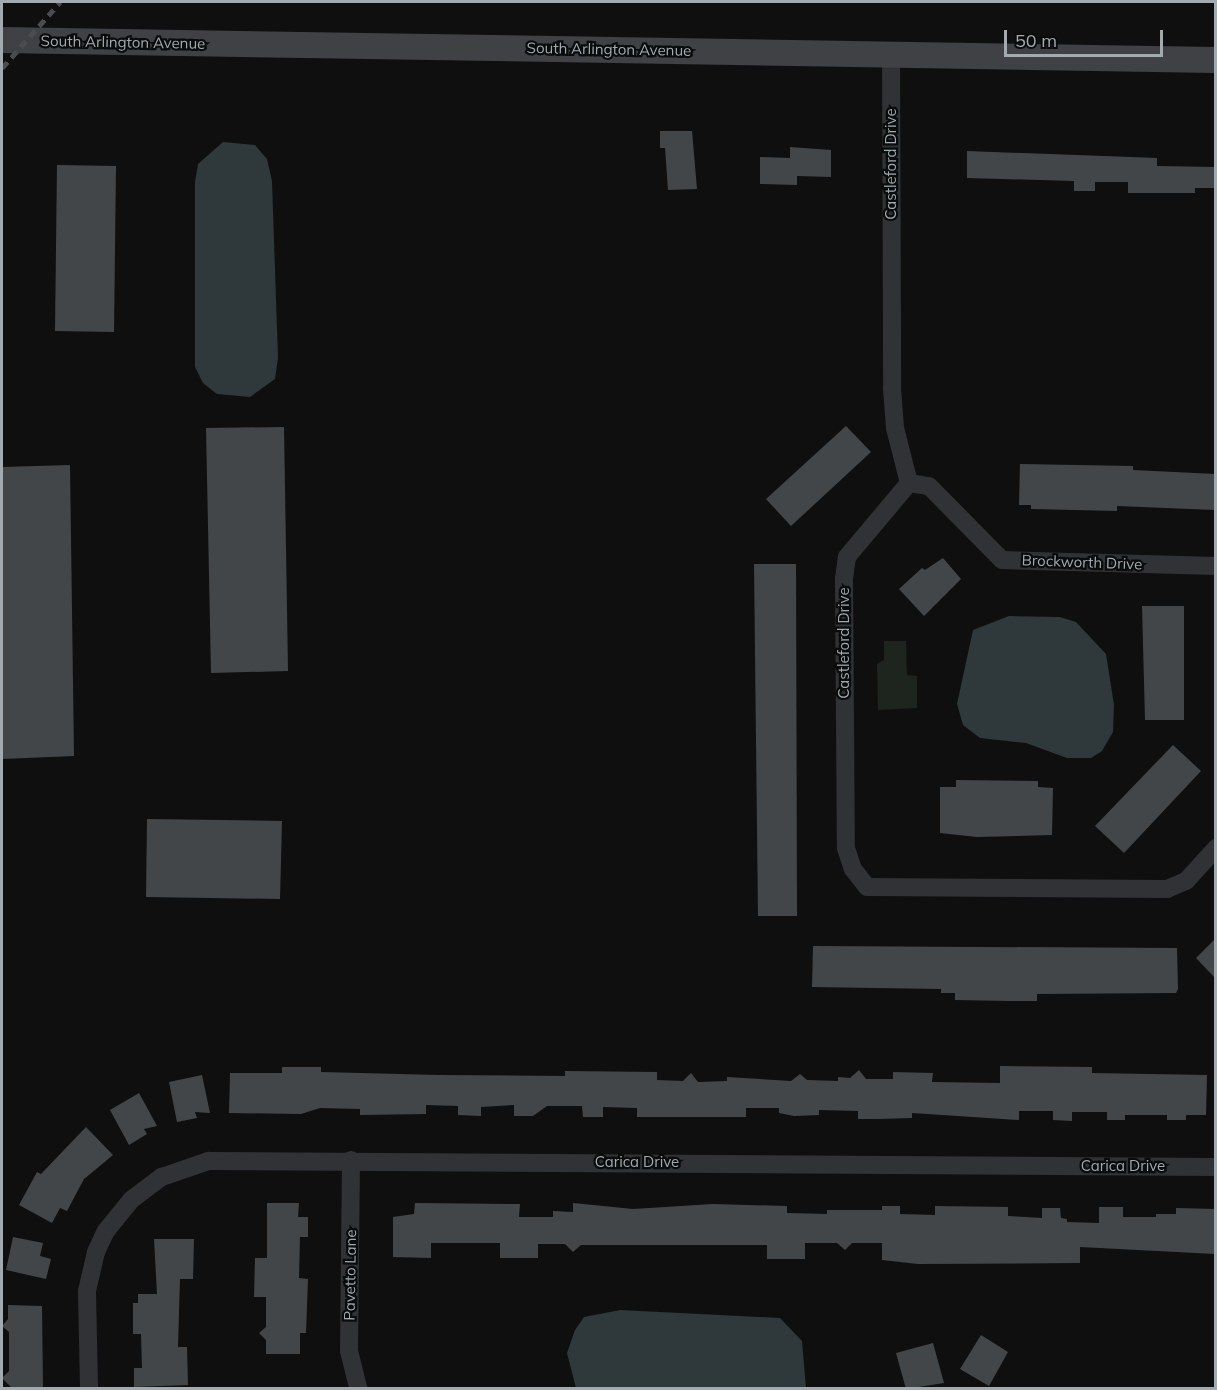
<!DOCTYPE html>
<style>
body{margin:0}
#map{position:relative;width:1217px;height:1390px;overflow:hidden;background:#0f0f10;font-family:Mulish,sans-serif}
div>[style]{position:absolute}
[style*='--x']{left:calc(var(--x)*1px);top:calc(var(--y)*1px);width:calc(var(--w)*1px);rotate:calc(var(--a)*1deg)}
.green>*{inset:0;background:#1e241e}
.water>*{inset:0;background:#2f383b}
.building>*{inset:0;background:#434648}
.minor>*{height:18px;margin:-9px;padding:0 9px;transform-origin:9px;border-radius:9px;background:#313235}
.secondary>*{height:26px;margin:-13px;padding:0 13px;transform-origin:13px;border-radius:13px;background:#3f4144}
.rail>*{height:4.5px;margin-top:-2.25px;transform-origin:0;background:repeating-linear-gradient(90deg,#4a4c50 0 8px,transparent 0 14px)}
span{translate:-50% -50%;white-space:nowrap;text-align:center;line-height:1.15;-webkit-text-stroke:4.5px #0a0b0b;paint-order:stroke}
.street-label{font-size:15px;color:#a2a9af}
.frame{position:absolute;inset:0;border:3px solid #a2a9af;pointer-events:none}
.scale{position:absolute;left:1004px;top:30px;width:159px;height:27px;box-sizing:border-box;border:3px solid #a2a9af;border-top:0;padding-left:8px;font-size:18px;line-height:21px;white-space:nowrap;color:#a2a9af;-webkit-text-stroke:4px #0a0b0b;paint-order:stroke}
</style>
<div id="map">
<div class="green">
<div style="clip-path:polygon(884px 641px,906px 641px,907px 675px,917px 676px,917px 708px,878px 710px,877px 664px,884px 660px)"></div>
</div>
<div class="water">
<div style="clip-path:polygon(223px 142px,255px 145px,267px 159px,272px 181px,278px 358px,275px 379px,250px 397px,217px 394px,203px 383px,195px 367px,195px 182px,198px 164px)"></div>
<div style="clip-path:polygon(1009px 616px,1060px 617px,1076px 622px,1106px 654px,1114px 705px,1113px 732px,1102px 751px,1091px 758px,1067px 758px,1026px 743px,980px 738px,963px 725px,957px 704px,973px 630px)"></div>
<div style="clip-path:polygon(620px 1310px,780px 1318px,802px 1341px,806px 1388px,576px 1388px,567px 1353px,575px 1330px,584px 1317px)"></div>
</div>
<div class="building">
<div style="clip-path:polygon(660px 131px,692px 131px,697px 189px,668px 190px,665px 148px,660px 148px)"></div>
<div style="clip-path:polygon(790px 147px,831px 150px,831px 177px,797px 176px,797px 185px,760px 184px,760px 157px,790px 158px)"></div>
<div style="clip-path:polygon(967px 151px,1157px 158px,1157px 166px,1215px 167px,1215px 188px,1195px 188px,1195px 193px,1128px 193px,1128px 182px,1095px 182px,1095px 191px,1074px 191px,1074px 181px,967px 178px)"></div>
<div style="clip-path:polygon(57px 165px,116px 166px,114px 332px,55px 331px)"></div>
<div style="clip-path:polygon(846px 426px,871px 452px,791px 526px,766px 499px)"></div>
<div style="clip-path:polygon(284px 427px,288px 671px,211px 673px,206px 428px)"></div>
<div style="clip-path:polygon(1020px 464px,1133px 466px,1133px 470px,1215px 474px,1215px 510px,1117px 506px,1117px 511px,1031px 509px,1031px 505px,1019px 505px)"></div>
<div style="clip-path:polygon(70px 465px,74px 756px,2px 759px,2px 467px)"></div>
<div style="clip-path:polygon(943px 558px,961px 579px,924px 616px,899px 589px,922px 568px,925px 570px)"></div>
<div style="clip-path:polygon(754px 564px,796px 564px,797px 916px,758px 916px)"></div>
<div style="clip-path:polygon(1142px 606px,1184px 606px,1184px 720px,1145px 720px)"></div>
<div style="clip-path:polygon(1173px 745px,1201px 771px,1124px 853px,1095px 826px)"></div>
<div style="clip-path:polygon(956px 780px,1038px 781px,1038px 787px,1053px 788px,1052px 835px,977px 837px,940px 833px,940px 787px,956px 787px)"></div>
<div style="clip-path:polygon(147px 819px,282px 821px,280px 899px,146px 897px)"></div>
<div style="clip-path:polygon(1215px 939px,1215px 978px,1196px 958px)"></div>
<div style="clip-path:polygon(813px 946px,1177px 948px,1178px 989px,1176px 993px,1037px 994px,1037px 1001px,1009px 1001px,955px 1000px,955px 993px,941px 993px,941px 989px,812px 987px)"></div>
<div style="clip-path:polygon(1000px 1066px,1092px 1067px,1092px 1073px,1207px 1075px,1206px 1115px,1186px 1115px,1186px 1120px,1167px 1120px,1167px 1115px,1125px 1115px,1125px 1120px,1107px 1120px,1107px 1112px,1072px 1112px,1072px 1121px,1053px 1120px,1053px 1111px,1019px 1111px,1019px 1120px,912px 1113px,912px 1118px,878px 1119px,858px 1119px,858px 1111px,819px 1110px,819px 1115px,794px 1116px,779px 1113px,779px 1108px,746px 1108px,746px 1117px,637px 1117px,637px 1108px,603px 1107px,603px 1117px,583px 1117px,582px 1106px,547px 1106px,533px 1116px,514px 1116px,514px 1105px,481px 1107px,481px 1116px,458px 1115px,458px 1106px,426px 1105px,426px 1114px,360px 1115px,360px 1109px,320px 1108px,301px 1114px,229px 1113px,230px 1073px,282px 1073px,282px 1067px,321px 1067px,321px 1072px,439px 1075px,565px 1076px,565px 1071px,657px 1072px,657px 1080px,683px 1081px,691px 1073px,698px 1082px,727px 1081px,727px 1077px,791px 1081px,800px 1074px,807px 1080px,838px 1081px,838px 1077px,850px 1078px,859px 1070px,866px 1079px,893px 1079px,893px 1072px,933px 1073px,932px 1082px,1000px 1083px)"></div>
<div style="clip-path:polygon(202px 1075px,210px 1113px,195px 1112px,197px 1118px,177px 1122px,169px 1082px)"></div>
<div style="clip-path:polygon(139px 1093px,157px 1126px,144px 1129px,147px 1134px,129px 1145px,110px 1110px)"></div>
<div style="clip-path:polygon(86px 1127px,113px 1155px,84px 1179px,67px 1211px,60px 1208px,52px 1223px,19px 1205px,37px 1172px,41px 1174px)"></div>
<div style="clip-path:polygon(267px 1203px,299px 1203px,298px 1217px,308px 1217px,308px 1237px,300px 1237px,299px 1278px,308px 1279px,306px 1333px,300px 1333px,300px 1354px,266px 1354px,266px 1340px,259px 1333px,266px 1327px,266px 1297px,254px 1297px,255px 1258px,267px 1258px)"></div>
<div style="clip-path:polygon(415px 1203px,520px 1204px,519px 1217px,553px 1217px,553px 1211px,573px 1212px,573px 1203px,633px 1209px,713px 1204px,787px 1206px,787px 1213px,827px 1214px,827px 1210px,882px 1210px,882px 1206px,900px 1206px,900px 1214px,935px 1215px,935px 1206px,1008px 1207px,1008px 1216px,1042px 1218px,1042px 1208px,1060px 1208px,1061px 1218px,1067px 1219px,1067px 1222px,1099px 1223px,1099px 1207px,1123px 1207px,1123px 1217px,1156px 1217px,1156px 1214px,1176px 1214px,1176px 1208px,1215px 1209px,1215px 1254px,1080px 1247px,1080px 1263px,918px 1264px,882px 1260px,882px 1243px,852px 1243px,845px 1250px,837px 1243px,805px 1243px,805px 1259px,767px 1259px,767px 1245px,581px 1245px,573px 1252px,565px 1244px,538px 1244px,538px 1258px,500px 1258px,500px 1243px,431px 1243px,431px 1258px,393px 1257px,393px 1217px,414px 1214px)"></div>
<div style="clip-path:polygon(13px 1237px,43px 1243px,40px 1256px,51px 1259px,46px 1279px,6px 1270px)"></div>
<div style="clip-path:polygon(154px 1239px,194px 1239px,193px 1279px,180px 1279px,178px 1347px,187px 1347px,188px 1385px,134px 1387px,134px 1368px,142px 1368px,141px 1334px,133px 1334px,133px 1303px,138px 1303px,138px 1294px,157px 1294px)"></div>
<div style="clip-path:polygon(8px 1305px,42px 1306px,43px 1389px,13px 1389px,2px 1378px,9px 1371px,9px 1332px,2px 1326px,8px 1319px)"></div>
<div style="clip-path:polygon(981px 1335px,1008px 1352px,989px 1386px,960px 1369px)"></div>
<div style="clip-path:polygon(933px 1343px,944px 1383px,906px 1389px,896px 1353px)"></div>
</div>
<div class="minor">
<div style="--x:891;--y:53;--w:335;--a:89.8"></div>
<div style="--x:892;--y:388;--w:40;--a:85.7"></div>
<div style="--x:895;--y:428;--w:57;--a:75.7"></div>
<div style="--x:909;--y:483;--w:97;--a:130"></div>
<div style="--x:847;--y:557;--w:22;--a:98"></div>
<div style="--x:844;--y:579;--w:269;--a:89.6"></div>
<div style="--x:846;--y:848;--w:22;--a:72"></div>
<div style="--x:853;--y:869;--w:23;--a:52"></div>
<div style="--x:867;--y:887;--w:300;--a:0.4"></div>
<div style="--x:1167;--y:889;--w:21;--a:-23"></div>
<div style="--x:1186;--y:881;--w:45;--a:-47.7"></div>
<div style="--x:909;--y:483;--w:20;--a:9"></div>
<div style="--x:929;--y:486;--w:104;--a:45.4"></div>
<div style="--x:1002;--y:560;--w:214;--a:1.6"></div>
<div style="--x:351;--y:1160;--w:191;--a:90.6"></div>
<div style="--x:349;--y:1351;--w:38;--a:76"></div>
<div style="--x:89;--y:1388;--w:97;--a:-91.2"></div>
<div style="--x:87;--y:1291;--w:40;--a:-77"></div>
<div style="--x:96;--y:1252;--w:23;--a:-65"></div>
<div style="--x:106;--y:1231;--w:40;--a:-51"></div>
<div style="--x:131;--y:1200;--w:39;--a:-37"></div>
<div style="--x:162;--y:1177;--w:49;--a:-19.2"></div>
<div style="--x:208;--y:1161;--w:1008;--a:0.34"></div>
</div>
<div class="secondary">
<div style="--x:2;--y:40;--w:1214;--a:0.94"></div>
</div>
<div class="rail">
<div style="--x:2;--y:68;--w:88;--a:-48.7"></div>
</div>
<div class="street-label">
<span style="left:123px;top:42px;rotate:1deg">South Arlington Avenue</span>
<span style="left:609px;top:49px;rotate:1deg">South Arlington Avenue</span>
<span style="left:891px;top:164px;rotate:-90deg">Castleford Drive</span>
<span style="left:1082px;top:562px;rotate:2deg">Brockworth Drive</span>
<span style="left:844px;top:643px;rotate:-90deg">Castleford Drive</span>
<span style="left:637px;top:1162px">Carica Drive</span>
<span style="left:1123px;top:1166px">Carica Drive</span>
<span style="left:350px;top:1275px;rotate:-89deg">Pavetto Lane</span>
</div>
<div class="frame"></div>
<div class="scale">50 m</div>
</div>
